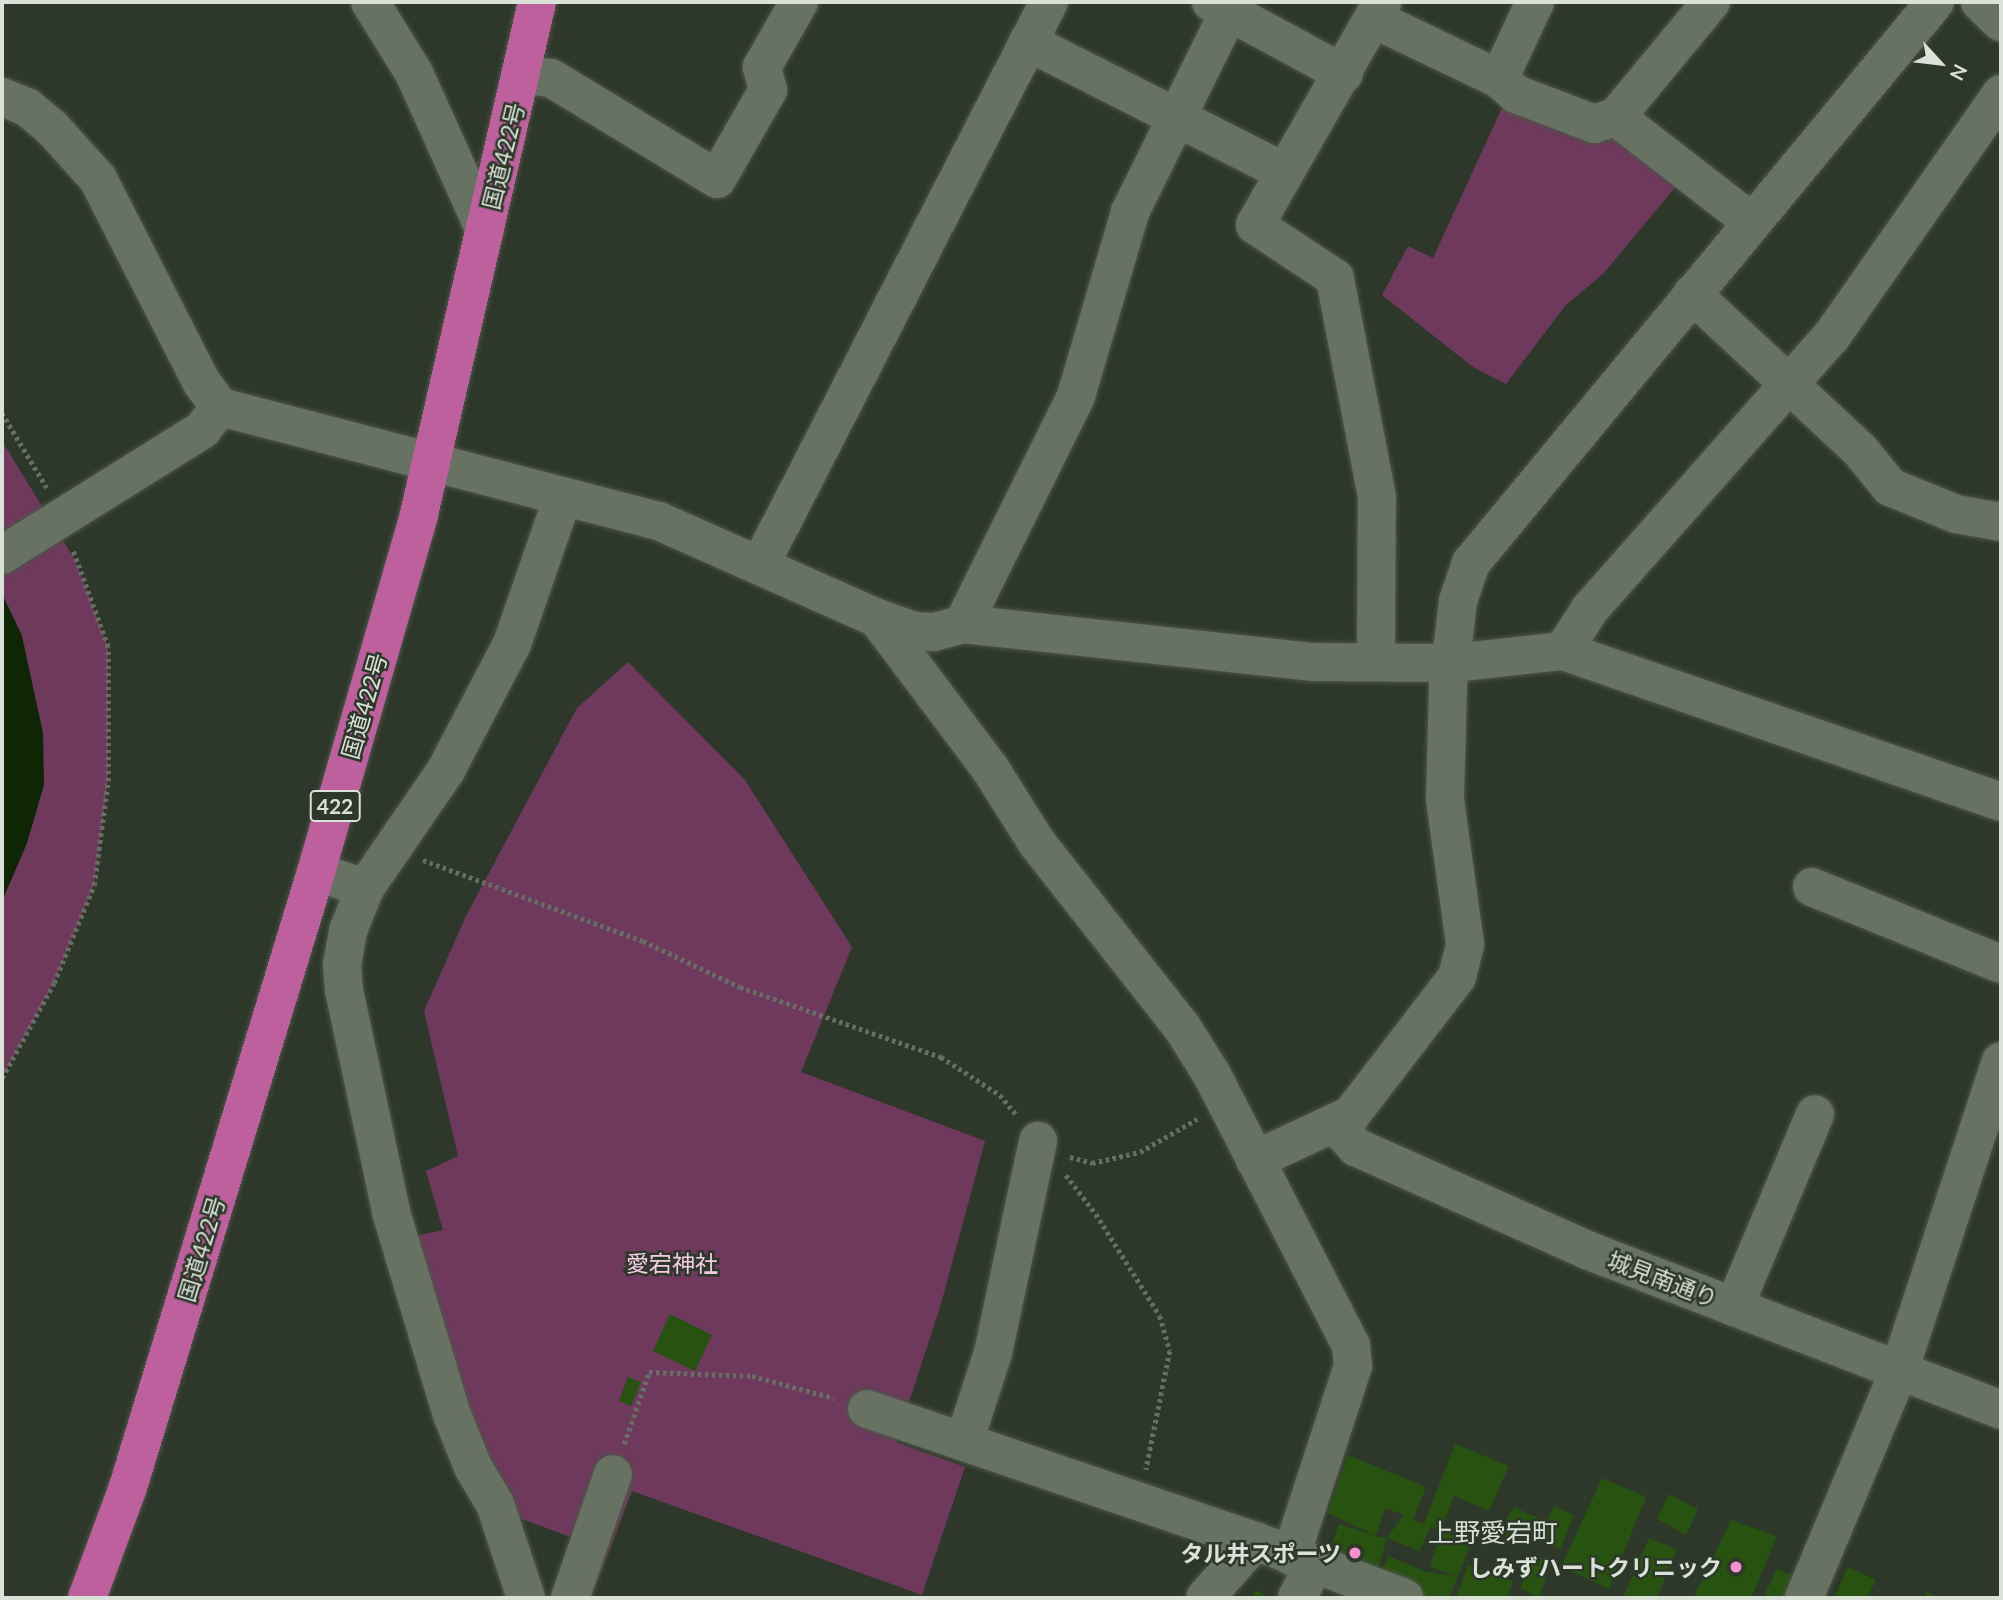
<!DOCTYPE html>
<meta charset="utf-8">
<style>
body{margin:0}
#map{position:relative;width:2003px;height:1600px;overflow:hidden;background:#2d382a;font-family:Lato,"Noto Sans JP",sans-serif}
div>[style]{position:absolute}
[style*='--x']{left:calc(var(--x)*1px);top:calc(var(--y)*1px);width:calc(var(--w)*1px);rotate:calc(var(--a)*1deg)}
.green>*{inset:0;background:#6f395d}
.water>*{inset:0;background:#0f2605}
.building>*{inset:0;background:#275210}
.path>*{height:4.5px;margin-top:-2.25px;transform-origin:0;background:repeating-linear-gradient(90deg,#666f63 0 3.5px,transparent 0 7px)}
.roads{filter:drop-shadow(0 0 2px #4d5549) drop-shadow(0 0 2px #4d5549)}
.minor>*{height:38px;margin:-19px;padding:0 19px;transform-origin:19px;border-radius:19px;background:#677262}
.highway>*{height:38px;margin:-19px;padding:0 19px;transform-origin:19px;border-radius:19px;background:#bd609d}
.dots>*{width:19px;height:19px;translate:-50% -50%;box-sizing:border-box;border:4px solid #2d382a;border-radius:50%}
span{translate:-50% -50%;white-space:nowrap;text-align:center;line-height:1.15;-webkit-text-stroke:5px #2d382a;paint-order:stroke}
.shield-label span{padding:2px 5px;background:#2d382a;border:2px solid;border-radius:5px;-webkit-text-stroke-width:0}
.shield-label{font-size:21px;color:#dae1d8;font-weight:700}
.street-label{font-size:23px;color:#dae1d8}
.park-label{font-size:23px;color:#f3cbe3}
.poi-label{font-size:23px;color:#dae1d8;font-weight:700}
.right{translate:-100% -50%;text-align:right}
.quarter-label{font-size:26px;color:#dae1d8}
.frame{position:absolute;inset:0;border:4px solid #dae1d8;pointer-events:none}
.north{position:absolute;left:1905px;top:28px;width:70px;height:70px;-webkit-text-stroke:5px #2d382a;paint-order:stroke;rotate:117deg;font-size:19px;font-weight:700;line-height:28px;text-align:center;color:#dae1d8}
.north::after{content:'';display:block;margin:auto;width:24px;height:32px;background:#dae1d8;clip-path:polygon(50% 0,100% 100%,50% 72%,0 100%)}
</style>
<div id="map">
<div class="green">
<div style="clip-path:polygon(1507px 97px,1628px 144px,1677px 185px,1604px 273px,1565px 306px,1506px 384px,1473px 367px,1382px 295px,1408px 246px,1433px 258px)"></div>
<div style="clip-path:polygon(2px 441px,75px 560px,108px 647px,108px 781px,94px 885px,54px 983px,2px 1078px,2px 901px,27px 843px,22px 636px,2px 594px)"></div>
<div style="clip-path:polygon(628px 662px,745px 780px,852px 947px,801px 1072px,985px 1141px,941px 1304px,896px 1442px,965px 1467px,922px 1595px,632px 1491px,591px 1598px,559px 1598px,576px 1539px,514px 1516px,483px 1458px,411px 1237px,443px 1230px,426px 1171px,458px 1156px,424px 1011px,466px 916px,577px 708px)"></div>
</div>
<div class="water">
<div style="clip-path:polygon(2px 594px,22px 636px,43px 733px,44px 785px,27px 843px,2px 901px)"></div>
</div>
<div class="building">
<div style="clip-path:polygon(670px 1314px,712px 1335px,695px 1371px,653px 1351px)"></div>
<div style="clip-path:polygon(628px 1377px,641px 1382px,631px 1406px,619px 1401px)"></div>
<div style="clip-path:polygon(evenodd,1455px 1444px,1509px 1466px,1489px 1511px,1454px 1496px,1441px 1531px,1431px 1527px,1419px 1551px,1387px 1538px,1373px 1587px,1323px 1569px,1339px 1524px,1376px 1536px,1328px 1513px,1348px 1455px,1426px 1487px,1413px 1520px,1424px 1524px,1455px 1444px,1385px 1508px,1404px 1515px,1387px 1538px,1376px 1536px,1385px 1508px)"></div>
<div style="clip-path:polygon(1602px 1478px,1646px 1497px,1609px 1589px,1561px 1567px)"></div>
<div style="clip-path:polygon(1669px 1494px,1698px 1509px,1686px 1535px,1657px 1519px)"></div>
<div style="clip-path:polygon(1554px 1506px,1574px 1515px,1560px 1549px,1537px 1538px,1544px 1525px,1528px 1547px,1499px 1532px,1514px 1507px,1546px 1522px)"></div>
<div style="clip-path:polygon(1731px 1520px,1777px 1536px,1751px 1598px,1693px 1598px)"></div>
<div style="clip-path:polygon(1441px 1531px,1471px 1544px,1458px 1576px,1430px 1567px)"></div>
<div style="clip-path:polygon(1649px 1538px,1677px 1549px,1657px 1598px,1623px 1598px)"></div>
<div style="clip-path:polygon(1388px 1556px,1427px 1572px,1458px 1576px,1449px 1598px,1404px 1598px,1375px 1588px)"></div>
<div style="clip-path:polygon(1535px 1557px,1552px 1560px,1539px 1598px,1520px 1588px)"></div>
<div style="clip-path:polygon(1468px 1565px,1513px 1581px,1507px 1598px,1456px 1598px)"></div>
<div style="clip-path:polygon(1848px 1567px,1876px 1580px,1867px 1598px,1834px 1598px)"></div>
<div style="clip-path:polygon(1777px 1569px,1811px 1582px,1804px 1598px,1763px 1598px)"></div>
<div style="clip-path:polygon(1256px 1590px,1271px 1598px,1252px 1598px)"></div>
<div style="clip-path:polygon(1926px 1592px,1941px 1598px,1925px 1598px)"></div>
</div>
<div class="path">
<div style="--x:2;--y:413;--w:87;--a:59"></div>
<div style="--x:423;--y:860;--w:234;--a:20.2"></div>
<div style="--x:643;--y:941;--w:107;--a:25.4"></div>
<div style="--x:740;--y:987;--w:213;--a:19.2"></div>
<div style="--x:941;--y:1057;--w:70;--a:32.8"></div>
<div style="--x:1000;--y:1095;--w:25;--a:50"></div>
<div style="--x:2;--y:1078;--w:108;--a:-61.3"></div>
<div style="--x:54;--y:983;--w:106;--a:-67.8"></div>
<div style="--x:94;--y:885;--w:105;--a:-82.3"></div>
<div style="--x:108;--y:781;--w:134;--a:-90"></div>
<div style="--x:108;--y:647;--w:102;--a:-110"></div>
<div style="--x:1070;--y:1157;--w:23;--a:15"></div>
<div style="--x:1092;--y:1163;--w:49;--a:-12.9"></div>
<div style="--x:1140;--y:1152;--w:66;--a:-30.1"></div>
<div style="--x:1066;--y:1175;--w:49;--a:52.4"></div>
<div style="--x:1096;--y:1214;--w:120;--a:57.9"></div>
<div style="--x:1160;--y:1316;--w:36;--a:74"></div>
<div style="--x:1170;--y:1351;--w:121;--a:101.4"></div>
<div style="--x:624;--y:1444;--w:76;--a:-70.9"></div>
<div style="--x:649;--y:1372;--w:103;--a:2.2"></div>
<div style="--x:752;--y:1376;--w:85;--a:15"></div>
</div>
<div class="roads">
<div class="minor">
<div style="--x:370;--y:2;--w:84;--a:58.2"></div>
<div style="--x:414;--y:73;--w:173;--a:65.8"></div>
<div style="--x:1211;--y:2;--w:151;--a:28.4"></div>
<div style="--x:1711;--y:2;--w:149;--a:129.6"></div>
<div style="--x:1616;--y:117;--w:172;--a:37.7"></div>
<div style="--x:1980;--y:2;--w:29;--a:44"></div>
<div style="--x:1374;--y:19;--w:139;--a:25.6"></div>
<div style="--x:1499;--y:79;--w:23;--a:41"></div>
<div style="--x:1516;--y:94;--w:84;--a:21"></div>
<div style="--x:1594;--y:124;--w:23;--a:-18"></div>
<div style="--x:1028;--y:42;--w:287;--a:26.9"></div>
<div style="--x:523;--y:75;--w:28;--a:6"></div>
<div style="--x:551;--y:78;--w:194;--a:31.3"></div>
<div style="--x:717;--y:179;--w:103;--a:-60.2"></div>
<div style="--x:768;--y:90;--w:24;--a:-105"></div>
<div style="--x:762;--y:67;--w:75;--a:-60.4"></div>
<div style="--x:1499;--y:79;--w:85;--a:-64.9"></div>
<div style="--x:2;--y:97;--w:27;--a:22"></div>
<div style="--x:27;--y:107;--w:34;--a:40"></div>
<div style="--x:53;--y:129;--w:67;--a:48"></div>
<div style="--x:98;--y:179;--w:229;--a:63"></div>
<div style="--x:202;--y:383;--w:30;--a:53"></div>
<div style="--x:220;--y:407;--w:454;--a:14.6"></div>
<div style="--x:659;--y:521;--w:239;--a:24"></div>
<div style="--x:877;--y:618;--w:190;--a:53.1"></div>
<div style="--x:991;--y:770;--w:86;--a:57.8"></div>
<div style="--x:1037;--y:843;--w:234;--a:51.8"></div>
<div style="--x:1182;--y:1027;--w:57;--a:58"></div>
<div style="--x:1212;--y:1075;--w:304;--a:62.8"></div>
<div style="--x:1351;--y:1345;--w:21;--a:85"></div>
<div style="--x:1353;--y:1366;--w:200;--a:108.1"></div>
<div style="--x:1692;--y:294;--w:229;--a:42.9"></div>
<div style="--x:1860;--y:450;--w:48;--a:51"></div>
<div style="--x:1890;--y:487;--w:71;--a:22.2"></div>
<div style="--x:1956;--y:514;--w:46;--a:10.1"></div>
<div style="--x:2;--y:555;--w:236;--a:-32"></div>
<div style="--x:202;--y:430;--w:29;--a:-52"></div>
<div style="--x:760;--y:565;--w:633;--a:-62.83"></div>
<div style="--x:877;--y:618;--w:39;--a:19"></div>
<div style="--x:914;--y:631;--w:20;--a:3"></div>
<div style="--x:934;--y:632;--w:30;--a:-15"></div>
<div style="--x:963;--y:624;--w:353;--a:6.2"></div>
<div style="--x:1314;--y:662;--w:138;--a:0.4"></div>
<div style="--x:1452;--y:663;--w:112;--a:-6.2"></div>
<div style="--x:1563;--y:651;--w:463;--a:19"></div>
<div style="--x:963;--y:624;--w:254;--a:-63.6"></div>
<div style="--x:1076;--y:396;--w:192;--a:-73.6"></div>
<div style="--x:1130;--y:212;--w:234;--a:-63.7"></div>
<div style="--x:1563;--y:651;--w:50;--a:-57.3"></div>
<div style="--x:1590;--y:609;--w:363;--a:-48.5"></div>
<div style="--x:1831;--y:337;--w:297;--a:-55"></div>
<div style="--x:1376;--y:661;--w:164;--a:-89.7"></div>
<div style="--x:1377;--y:497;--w:223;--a:-100.9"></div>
<div style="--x:1335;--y:278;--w:96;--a:-146.5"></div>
<div style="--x:1255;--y:225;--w:257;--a:-60.3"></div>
<div style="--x:316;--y:872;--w:52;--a:18.1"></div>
<div style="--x:365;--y:888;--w:46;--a:111.6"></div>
<div style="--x:348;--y:931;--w:34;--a:100"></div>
<div style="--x:342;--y:964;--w:26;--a:86"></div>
<div style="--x:344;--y:990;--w:227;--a:78"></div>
<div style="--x:391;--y:1212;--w:212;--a:73.3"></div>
<div style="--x:452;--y:1415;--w:56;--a:68"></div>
<div style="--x:473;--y:1467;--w:43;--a:59.3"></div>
<div style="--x:495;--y:1504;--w:99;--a:71.7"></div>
<div style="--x:1812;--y:887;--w:204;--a:22.2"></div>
<div style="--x:365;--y:888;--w:143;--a:-55.5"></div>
<div style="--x:446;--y:770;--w:142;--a:-62.4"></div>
<div style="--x:512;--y:644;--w:156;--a:-70.9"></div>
<div style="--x:1336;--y:1125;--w:30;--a:48"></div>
<div style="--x:1356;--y:1147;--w:253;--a:24"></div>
<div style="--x:1587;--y:1250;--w:444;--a:21.1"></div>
<div style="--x:1255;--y:1160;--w:106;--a:-25.1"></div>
<div style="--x:1351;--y:1115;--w:174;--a:-52.5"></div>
<div style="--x:1457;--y:977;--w:34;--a:-76"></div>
<div style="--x:1465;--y:944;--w:146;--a:-97.9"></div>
<div style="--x:1445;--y:799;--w:115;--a:-88.5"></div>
<div style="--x:1448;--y:684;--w:84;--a:-83.1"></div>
<div style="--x:1458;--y:601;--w:40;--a:-71.1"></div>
<div style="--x:1471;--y:563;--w:728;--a:-50.41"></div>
<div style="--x:1734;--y:1307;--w:209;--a:-67.2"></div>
<div style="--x:867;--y:1409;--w:410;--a:18.8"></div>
<div style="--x:1255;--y:1541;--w:160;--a:20.9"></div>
<div style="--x:965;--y:1439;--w:90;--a:-72"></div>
<div style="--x:993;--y:1353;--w:217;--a:-78"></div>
<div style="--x:570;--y:1598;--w:131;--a:-70.9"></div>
<div style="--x:1205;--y:1598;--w:76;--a:-48.7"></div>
<div style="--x:1297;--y:1598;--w:37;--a:-63"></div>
<div style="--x:1804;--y:1598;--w:246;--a:-67.3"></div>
<div style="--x:1899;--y:1371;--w:326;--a:-71.8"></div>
</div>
<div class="highway">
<div style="--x:87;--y:1598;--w:118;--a:-69.7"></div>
<div style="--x:128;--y:1487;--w:643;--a:-73"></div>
<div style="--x:316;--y:872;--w:373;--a:-73.9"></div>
<div style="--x:419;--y:514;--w:525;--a:-77.02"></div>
</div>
</div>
<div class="dots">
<div style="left:1355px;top:1553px;background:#f591d2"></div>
<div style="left:1736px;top:1567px;background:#f591d2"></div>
</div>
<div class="shield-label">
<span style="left:335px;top:806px">422</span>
</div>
<div class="street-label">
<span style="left:503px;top:156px;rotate:-76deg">国道422号</span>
<span style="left:364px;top:706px;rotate:-74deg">国道422号</span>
<span style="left:201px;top:1249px;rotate:-73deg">国道422号</span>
<span style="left:1663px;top:1279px;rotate:21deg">城見南通り</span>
</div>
<div class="park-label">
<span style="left:672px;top:1263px">愛宕神社</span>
</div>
<div class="poi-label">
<span class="right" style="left:1341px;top:1553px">タル井スポーツ</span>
<span class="right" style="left:1722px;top:1567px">しみずハートクリニック</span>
</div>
<div class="quarter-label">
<span style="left:1493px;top:1533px">上野愛宕町</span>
</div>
<div class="frame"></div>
<div class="north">N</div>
</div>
